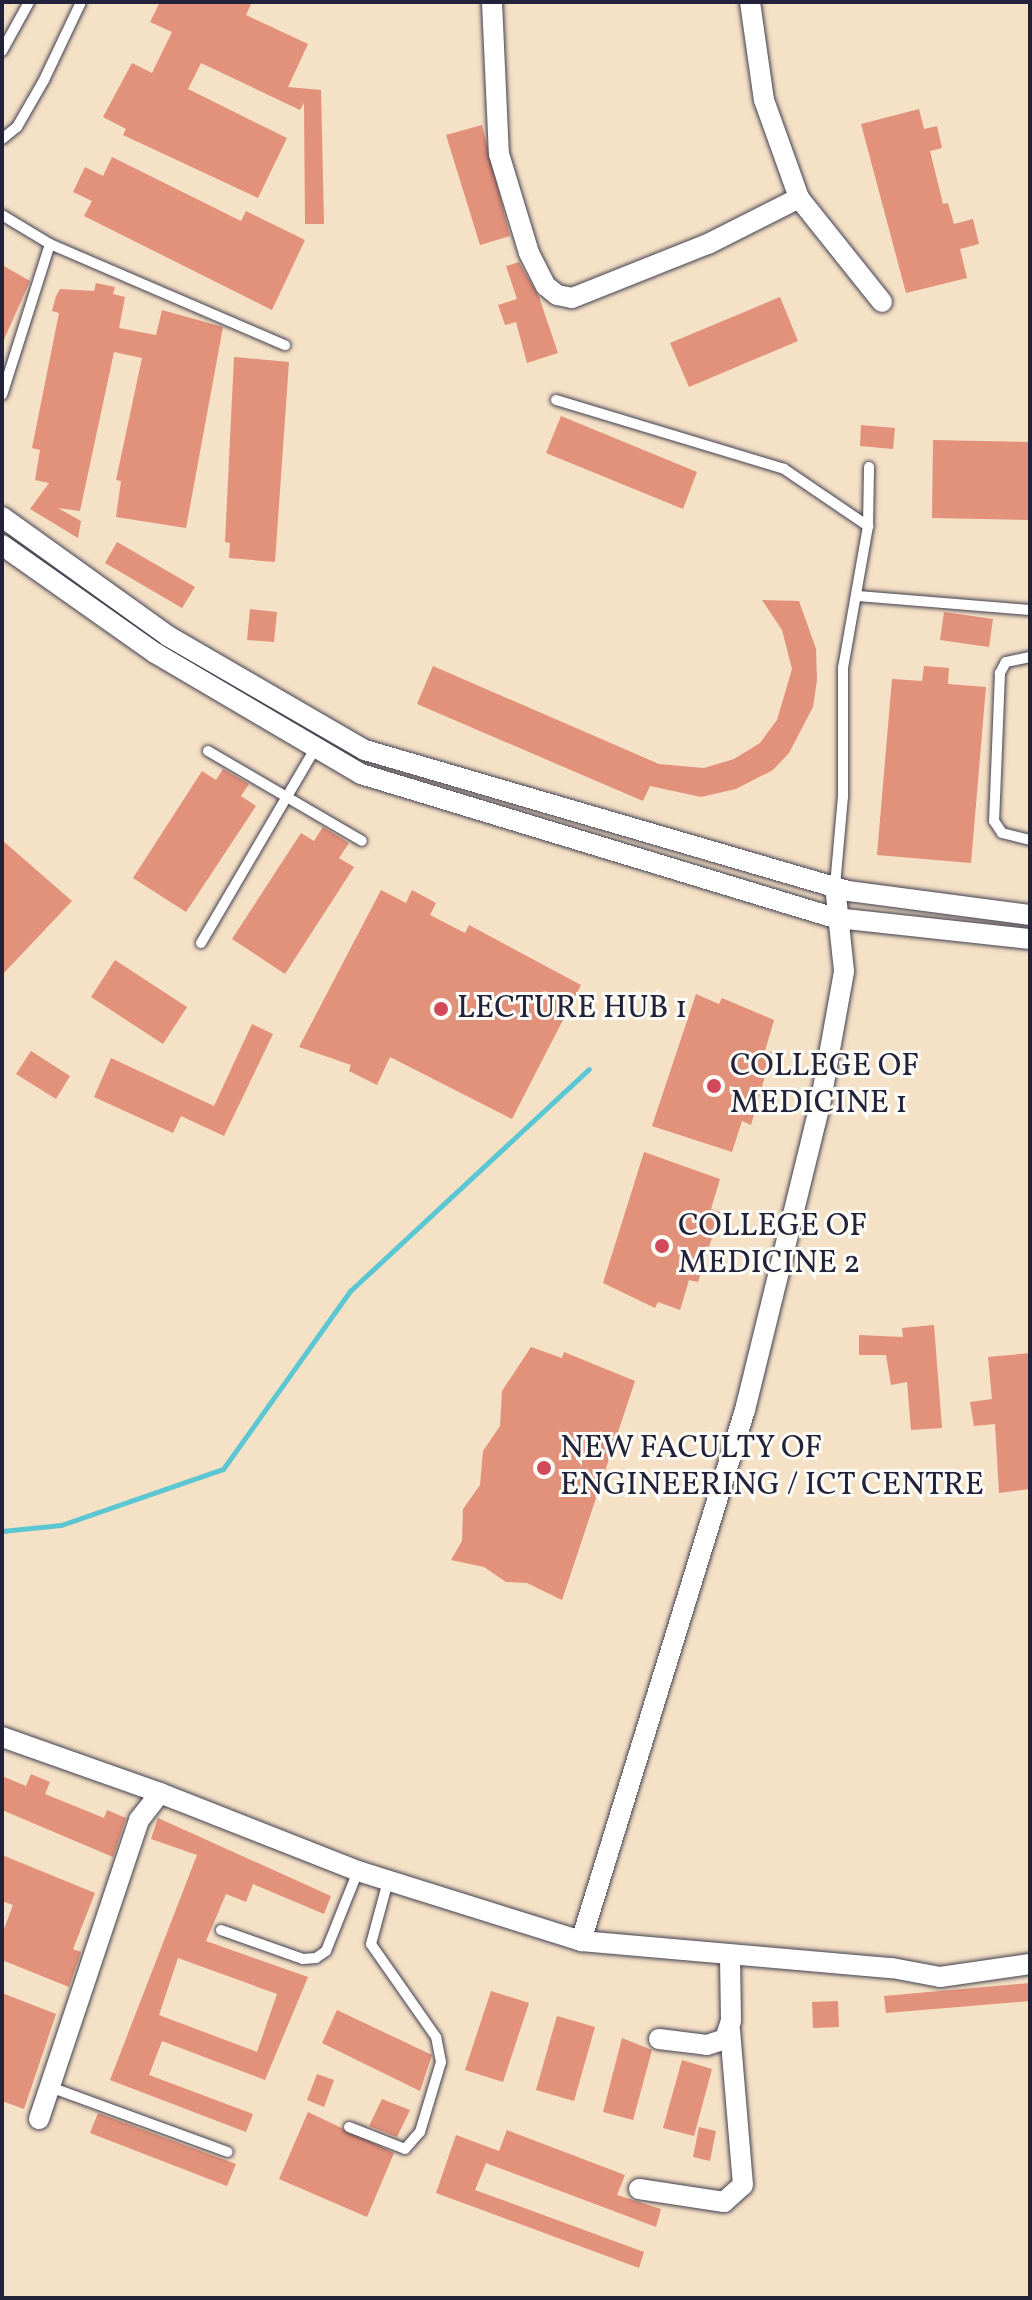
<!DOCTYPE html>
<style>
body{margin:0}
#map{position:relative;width:1032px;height:2300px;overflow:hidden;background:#f5e1c6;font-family:Vollkorn,serif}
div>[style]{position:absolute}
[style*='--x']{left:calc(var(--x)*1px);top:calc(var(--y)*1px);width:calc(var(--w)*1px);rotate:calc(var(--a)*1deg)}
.stream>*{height:5px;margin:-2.5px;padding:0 2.5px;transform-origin:2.5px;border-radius:2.5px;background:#5bc7d3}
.building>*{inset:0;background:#e2917a}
.roads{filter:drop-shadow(0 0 2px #423f50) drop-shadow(0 0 2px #423f50)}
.service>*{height:10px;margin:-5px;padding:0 5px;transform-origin:5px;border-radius:5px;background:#fff}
.minor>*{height:20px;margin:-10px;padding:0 10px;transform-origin:10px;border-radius:10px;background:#fff}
.dots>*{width:22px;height:22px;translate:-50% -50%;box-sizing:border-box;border:4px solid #fdfcf7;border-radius:50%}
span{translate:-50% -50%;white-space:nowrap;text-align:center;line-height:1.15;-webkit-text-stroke:6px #fdfcf7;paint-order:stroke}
.poi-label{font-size:32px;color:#22223b}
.left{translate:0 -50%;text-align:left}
.frame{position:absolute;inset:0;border:4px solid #22223b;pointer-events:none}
</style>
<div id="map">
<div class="stream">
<div style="--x:2;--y:1531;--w:59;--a:-5.8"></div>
<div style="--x:61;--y:1525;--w:171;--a:-19.1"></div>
<div style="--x:223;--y:1469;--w:219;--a:-54.5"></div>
<div style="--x:350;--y:1291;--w:326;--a:-42.9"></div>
</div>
<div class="building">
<div style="clip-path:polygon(160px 2px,252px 2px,246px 15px,308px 44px,288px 87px,321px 90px,324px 224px,305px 224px,304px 103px,300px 110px,201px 63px,188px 89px,287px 138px,258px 198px,123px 135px,126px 129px,103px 117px,132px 63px,152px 73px,172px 32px,150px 22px)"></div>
<div style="clip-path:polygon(919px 109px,924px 129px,937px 126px,942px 148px,930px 151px,943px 204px,948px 203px,954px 224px,973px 219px,979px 244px,960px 249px,967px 278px,906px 293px,861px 124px)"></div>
<div style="clip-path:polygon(482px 125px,510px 236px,480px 245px,446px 135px)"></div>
<div style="clip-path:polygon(112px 157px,241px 221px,246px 211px,305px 240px,272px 310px,84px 216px,92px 201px,73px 192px,85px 167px,103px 176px)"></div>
<div style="clip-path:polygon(519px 262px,539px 297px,558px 353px,527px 363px,516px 322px,505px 325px,498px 305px,517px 299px,506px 266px)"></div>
<div style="clip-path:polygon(2px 265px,30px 281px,2px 344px)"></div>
<div style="clip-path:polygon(96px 283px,115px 287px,113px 294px,125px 297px,119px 328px,156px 335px,162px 310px,223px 327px,186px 528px,116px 517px,121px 481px,116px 480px,142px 358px,114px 352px,80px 511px,58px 508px,81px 521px,78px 538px,30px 509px,49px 483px,35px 480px,40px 450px,32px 448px,59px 313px,52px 311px,56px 296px,60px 289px,94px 291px)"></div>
<div style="clip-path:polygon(780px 297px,798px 341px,689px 387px,670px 343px)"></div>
<div style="clip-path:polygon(234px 357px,289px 362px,275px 562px,229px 558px,230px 543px,225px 542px)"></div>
<div style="clip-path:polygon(561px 416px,697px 472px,683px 509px,546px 453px)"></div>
<div style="clip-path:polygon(861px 425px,895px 428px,893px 449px,860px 446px)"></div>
<div style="clip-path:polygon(933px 440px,1030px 442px,1030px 520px,932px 518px)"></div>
<div style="clip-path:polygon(117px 542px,195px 587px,182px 608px,105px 563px)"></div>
<div style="clip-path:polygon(762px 600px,799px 601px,816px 649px,817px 680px,813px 707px,789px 753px,773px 770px,736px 789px,701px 797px,650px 786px,643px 801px,417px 704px,433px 666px,659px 764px,704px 768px,734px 759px,760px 743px,777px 720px,792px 669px,782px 630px)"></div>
<div style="clip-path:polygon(250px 609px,277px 612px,274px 642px,247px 640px)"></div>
<div style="clip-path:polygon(944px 612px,993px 619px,989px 647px,940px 640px)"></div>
<div style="clip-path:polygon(924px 666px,949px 668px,948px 684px,986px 687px,971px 863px,877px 855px,892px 679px,922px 681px)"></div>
<div style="clip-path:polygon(223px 769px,249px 784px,241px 796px,256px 806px,186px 912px,133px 878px,202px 771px,216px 780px)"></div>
<div style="clip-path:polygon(323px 827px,349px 843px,339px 858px,354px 867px,285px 974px,232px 939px,301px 833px,314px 841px)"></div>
<div style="clip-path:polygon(2px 840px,72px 901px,2px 975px)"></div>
<div style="clip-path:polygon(381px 890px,406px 903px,412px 890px,436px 903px,430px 915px,465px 933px,469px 925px,581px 985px,512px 1119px,390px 1057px,377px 1085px,349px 1071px,351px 1065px,299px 1047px)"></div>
<div style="clip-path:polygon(115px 960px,187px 1007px,163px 1044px,91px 997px)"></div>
<div style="clip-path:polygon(696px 994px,719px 1004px,722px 998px,774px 1020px,765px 1051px,772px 1052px,751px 1125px,742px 1121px,732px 1152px,652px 1126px)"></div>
<div style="clip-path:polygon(252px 1024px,273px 1034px,224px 1136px,181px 1116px,173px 1133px,94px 1097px,111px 1058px,214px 1106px)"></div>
<div style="clip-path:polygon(31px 1051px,70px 1076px,56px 1099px,16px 1074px)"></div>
<div style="clip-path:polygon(644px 1152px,720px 1179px,711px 1209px,720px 1212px,698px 1282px,689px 1280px,680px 1310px,658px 1302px,655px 1308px,603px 1283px)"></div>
<div style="clip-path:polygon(934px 1325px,942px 1428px,911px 1430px,907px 1382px,891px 1385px,886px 1355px,859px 1355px,859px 1335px,903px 1337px,902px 1328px)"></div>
<div style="clip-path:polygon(531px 1347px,562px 1358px,564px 1352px,635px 1381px,562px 1600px,527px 1583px,506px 1582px,484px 1567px,451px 1560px,462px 1541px,463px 1509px,480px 1485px,483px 1451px,500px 1426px,502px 1391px)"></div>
<div style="clip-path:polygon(1030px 1353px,1030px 1489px,999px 1493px,995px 1424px,974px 1426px,970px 1402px,992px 1399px,988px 1357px)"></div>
<div style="clip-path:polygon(31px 1774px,50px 1782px,45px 1794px,104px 1818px,107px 1810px,126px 1818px,113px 1857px,2px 1810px,2px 1776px,26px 1786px)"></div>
<div style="clip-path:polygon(evenodd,158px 1818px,331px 1896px,324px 1914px,253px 1884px,246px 1902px,226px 1894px,206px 1941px,308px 1977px,265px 2080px,162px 2041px,149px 2075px,253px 2114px,246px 2132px,110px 2080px,197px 1855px,151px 1839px,158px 1818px,178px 1958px,277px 1994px,257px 2052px,159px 2015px,178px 1958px)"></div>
<div style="clip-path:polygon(2px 1855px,95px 1893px,73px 1949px,81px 1952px,69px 1987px,2px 1960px,2px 1934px,13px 1905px,2px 1901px)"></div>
<div style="clip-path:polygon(1030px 1983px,1030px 2001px,886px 2013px,884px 1996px)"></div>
<div style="clip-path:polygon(491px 1991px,529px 2003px,503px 2082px,465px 2070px)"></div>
<div style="clip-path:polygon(2px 1993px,56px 2014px,24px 2109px,2px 2101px)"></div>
<div style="clip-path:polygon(838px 2001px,839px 2027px,813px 2028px,812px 2002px)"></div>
<div style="clip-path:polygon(337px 2010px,432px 2055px,420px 2091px,322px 2043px)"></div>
<div style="clip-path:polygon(557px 2016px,595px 2027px,574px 2101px,536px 2090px)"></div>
<div style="clip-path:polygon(622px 2038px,652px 2050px,633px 2120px,603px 2112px)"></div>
<div style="clip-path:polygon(682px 2060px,712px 2069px,694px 2136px,663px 2128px)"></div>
<div style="clip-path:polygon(317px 2074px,334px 2080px,324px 2107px,307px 2100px)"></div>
<div style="clip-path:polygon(382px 2099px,410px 2110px,397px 2137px,369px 2126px)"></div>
<div style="clip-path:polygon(308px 2112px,394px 2153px,367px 2217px,279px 2179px)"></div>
<div style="clip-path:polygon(98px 2113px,236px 2164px,227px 2186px,90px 2133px)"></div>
<div style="clip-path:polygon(699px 2127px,716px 2131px,710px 2161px,693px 2157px)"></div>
<div style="clip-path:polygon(507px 2130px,625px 2175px,617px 2195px,661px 2209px,656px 2227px,486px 2163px,475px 2190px,644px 2252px,639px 2268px,436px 2193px,456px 2135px,499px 2151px)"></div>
</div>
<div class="roads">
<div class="service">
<div style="--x:2;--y:51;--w:56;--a:-61.1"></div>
<div style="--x:2;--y:139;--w:19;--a:-39"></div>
<div style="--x:17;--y:127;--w:54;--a:-60.1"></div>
<div style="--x:44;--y:80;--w:86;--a:-64.6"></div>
<div style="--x:2;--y:215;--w:56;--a:31.1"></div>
<div style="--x:50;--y:244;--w:158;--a:107.6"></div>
<div style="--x:50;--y:244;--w:256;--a:23.3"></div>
<div style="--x:556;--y:400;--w:238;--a:16.8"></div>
<div style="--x:784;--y:469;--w:102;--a:34.2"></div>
<div style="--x:858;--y:596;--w:172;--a:4.7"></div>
<div style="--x:1030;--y:657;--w:25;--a:168"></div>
<div style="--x:1006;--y:662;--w:13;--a:119"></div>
<div style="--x:1000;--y:673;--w:148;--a:92.3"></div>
<div style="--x:994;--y:821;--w:14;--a:56"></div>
<div style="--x:1002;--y:833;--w:29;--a:14"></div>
<div style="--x:208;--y:751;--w:178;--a:30.3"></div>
<div style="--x:835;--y:886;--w:89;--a:-84.9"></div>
<div style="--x:843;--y:797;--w:129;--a:-90"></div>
<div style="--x:843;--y:668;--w:144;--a:-80"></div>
<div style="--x:868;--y:526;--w:59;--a:-89"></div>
<div style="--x:201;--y:943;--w:225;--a:-59.6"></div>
<div style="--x:221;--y:1930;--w:87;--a:19.5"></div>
<div style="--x:303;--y:1959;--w:13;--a:-4"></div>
<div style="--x:316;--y:1958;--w:12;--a:-35"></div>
<div style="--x:326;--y:1951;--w:86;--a:-68.2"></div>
<div style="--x:50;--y:2087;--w:189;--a:20.1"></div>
<div style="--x:349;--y:2127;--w:60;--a:21.4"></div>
<div style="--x:405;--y:2149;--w:23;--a:-49"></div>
<div style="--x:420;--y:2132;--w:73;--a:-73.3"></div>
<div style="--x:441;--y:2062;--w:25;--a:-101"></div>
<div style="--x:436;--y:2037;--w:113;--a:-125"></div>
<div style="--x:371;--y:1944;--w:65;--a:-74.9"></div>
</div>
<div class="minor">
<div style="--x:492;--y:2;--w:152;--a:87.4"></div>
<div style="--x:499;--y:154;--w:103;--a:73.1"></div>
<div style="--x:529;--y:253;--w:37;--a:63"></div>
<div style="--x:546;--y:286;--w:14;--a:39"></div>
<div style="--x:557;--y:295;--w:15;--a:11"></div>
<div style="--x:572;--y:298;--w:146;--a:-21.7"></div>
<div style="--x:708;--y:244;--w:102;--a:-26.8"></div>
<div style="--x:750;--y:2;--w:99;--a:81.9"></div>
<div style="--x:764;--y:100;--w:104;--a:70.3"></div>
<div style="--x:799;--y:198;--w:133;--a:51.4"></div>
<div style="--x:2;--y:517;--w:204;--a:35.6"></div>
<div style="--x:168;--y:636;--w:228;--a:30.1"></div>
<div style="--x:365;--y:750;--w:503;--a:16.27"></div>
<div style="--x:848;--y:891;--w:184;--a:7.5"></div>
<div style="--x:2;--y:545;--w:187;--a:35.2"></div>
<div style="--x:155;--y:653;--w:239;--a:30.4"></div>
<div style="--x:361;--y:774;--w:496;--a:16.9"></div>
<div style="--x:836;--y:918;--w:195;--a:6.2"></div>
<div style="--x:2;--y:1737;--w:168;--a:19.5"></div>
<div style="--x:581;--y:1941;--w:556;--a:-72.84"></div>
<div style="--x:745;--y:1410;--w:314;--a:-76.2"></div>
<div style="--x:820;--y:1105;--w:136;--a:-79.8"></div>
<div style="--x:844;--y:971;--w:85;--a:-96"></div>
<div style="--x:659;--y:2039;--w:48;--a:7.1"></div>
<div style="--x:707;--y:2045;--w:19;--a:-18"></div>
<div style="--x:725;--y:2039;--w:19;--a:-72"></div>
<div style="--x:731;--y:2021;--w:65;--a:-90.9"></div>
<div style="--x:39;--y:2119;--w:315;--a:-71.5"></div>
<div style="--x:139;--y:1820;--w:34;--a:-52"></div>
<div style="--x:160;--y:1793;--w:213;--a:21.5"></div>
<div style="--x:358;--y:1871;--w:234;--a:17.4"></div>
<div style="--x:581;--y:1941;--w:312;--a:5"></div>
<div style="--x:892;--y:1968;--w:49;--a:10.6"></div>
<div style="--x:940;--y:1977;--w:91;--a:-8.2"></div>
<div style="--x:639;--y:2189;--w:86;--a:8.7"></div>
<div style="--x:724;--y:2202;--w:25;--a:-42"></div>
<div style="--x:743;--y:2185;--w:156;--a:-94.8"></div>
</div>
</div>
<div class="dots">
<div style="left:441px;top:1009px;background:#d1495b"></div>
<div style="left:714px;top:1086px;background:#d1495b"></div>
<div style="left:662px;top:1246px;background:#d1495b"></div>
<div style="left:544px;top:1468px;background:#d1495b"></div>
</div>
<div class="poi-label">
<span class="left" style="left:457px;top:1009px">LECTURE HUB 1</span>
<span class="left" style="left:730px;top:1086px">COLLEGE OF<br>MEDICINE 1</span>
<span class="left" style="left:678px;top:1246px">COLLEGE OF<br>MEDICINE 2</span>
<span class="left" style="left:560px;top:1468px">NEW FACULTY OF<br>ENGINEERING / ICT CENTRE</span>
</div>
<div class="frame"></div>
</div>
